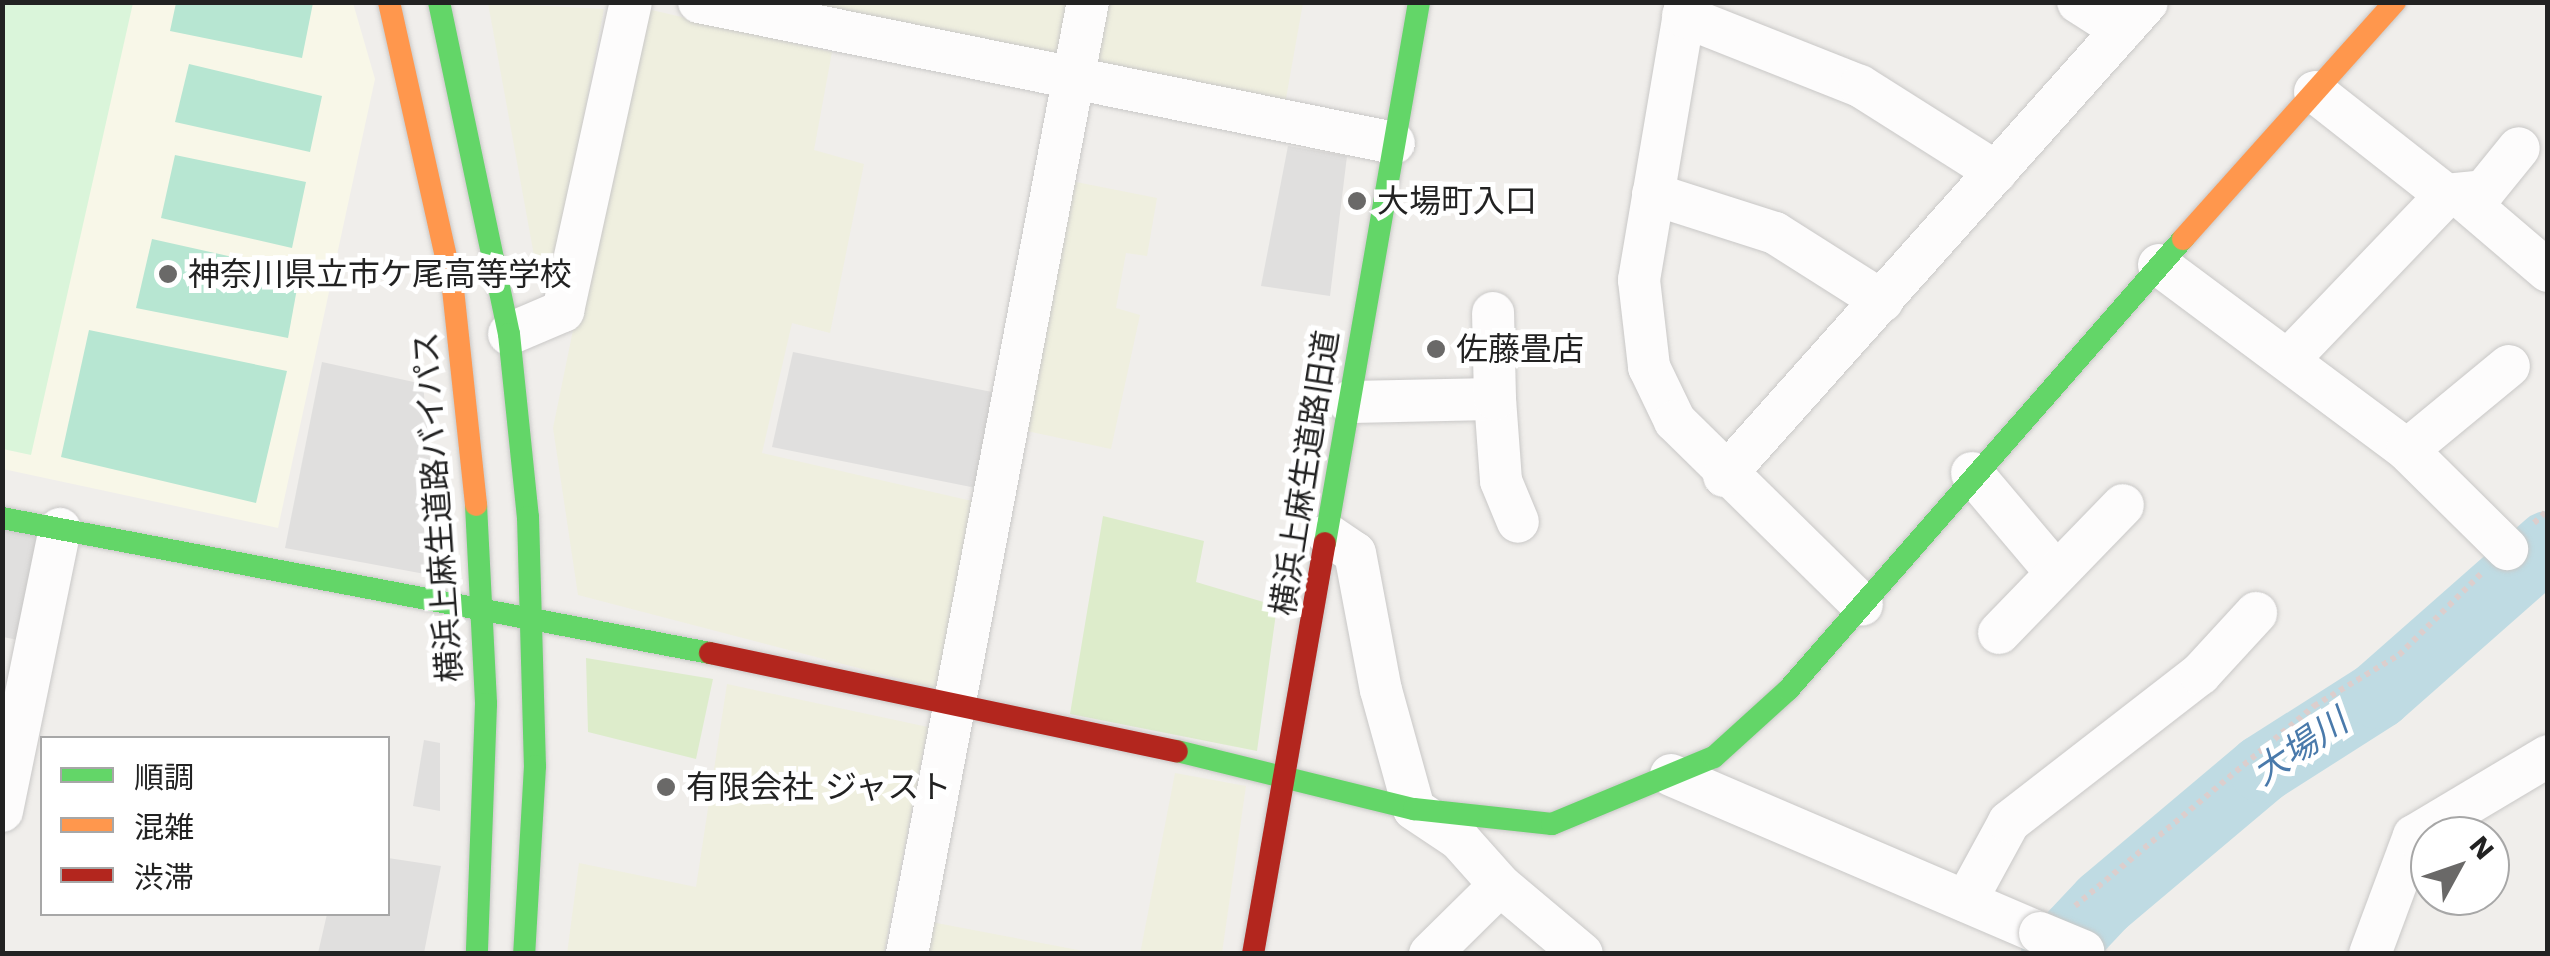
<!DOCTYPE html>
<meta charset="utf-8">
<style>
body{margin:0}
#map{position:relative;width:2550px;height:956px;overflow:hidden;background:#f0eeeb;font-family:"Work Sans","Noto Sans JP",sans-serif}
div>[style]{position:absolute}
[style*='--x']{left:calc(var(--x)*1px);top:calc(var(--y)*1px);width:calc(var(--w)*1px);rotate:calc(var(--a)*1deg)}
.education>*{inset:0;background:#f8f7e8}
.farmland>*{inset:0;background:#efefdf}
.grass>*{inset:0;background:#ddeccb}
.park>*{inset:0;background:#daf5da}
.pitch>*{inset:0;background:#b7e6d2}
.parking>*{inset:0;background:#e0dfde}
.river>*{height:68px;margin:-34px;padding:0 34px;transform-origin:34px;border-radius:34px;background:#bfdbe3}
.path>*{height:6px;margin-top:-3px;transform-origin:0;background:repeating-linear-gradient(90deg,#dccecd 0 5px,transparent 0 10px)}
.roads{filter:drop-shadow(0 0 2px #c9c8c7) drop-shadow(0 0 2px #c9c8c7)}
.street>*{height:42px;margin:-21px;padding:0 21px;transform-origin:21px;border-radius:21px;background:#fdfcfc}
.fast>*{height:22px;margin:-11px;padding:0 11px;transform-origin:11px;border-radius:11px;background:#63d668}
.slow>*{height:22px;margin:-11px;padding:0 11px;transform-origin:11px;border-radius:11px;background:#ff974d}
.jam>*{height:22px;margin:-11px;padding:0 11px;transform-origin:11px;border-radius:11px;background:#b3261e}
.bridges{filter:drop-shadow(0 0 2px #c9c8c7) drop-shadow(0 0 2px #c9c8c7)}
.street-bridge>*{height:42px;margin:-21px;padding:0 21px;transform-origin:21px;border-radius:21px;background:#fdfcfc}
.dots>*{width:28px;height:28px;translate:-50% -50%;box-sizing:border-box;border:5px solid #fff;border-radius:50%}
span{translate:-50% -50%;white-space:nowrap;text-align:center;line-height:1.15;-webkit-text-stroke:10px #fff;paint-order:stroke}
.poi-label{font-size:32px;color:#222}
.left{translate:0 -50%;text-align:left}
.street-label{font-size:32px;color:#222}
.water-label{font-size:35px;color:#4a7aab;font-style:italic}
.frame{position:absolute;inset:0;border:5px solid #222;pointer-events:none}
.legend{position:absolute;left:40px;top:736px;width:350px;height:180px;box-sizing:border-box;background:#fff;border:2px solid #a7a7a7;margin:0;padding:12px 18px;list-style:none;font-size:30px;color:#222}
.legend li{display:flex;align-items:center;gap:20px;height:50px}
.legend b{width:50px;border:2px solid #a7a7a7}
.north{position:absolute;left:2410px;top:816px;width:100px;height:100px;box-sizing:border-box;background:#fff;border:2px solid #a7a7a7;border-radius:50%;rotate:50deg;font-size:28px;font-weight:700;line-height:40px;text-align:center;color:#222}
.north::after{content:'';display:block;margin:auto;width:35px;height:45px;background:#6a6968;clip-path:polygon(50% 0,100% 100%,50% 72%,0 100%)}
</style>
<div id="map">
<div class="education">
<div style="clip-path:polygon(3px 3px,353px 3px,375px 79px,278px 528px,3px 469px)"></div>
</div>
<div class="farmland">
<div style="clip-path:polygon(488px 3px,604px 9px,555px 272px,539px 283px)"></div>
<div style="clip-path:polygon(760px 3px,1070px 3px,1058px 62px)"></div>
<div style="clip-path:polygon(1107px 3px,1303px 3px,1285px 104px,1094px 63px)"></div>
<div style="clip-path:polygon(639px 7px,832px 52px,814px 150px,864px 164px,830px 333px,792px 323px,762px 453px,972px 501px,939px 689px,578px 595px,553px 428px)"></div>
<div style="clip-path:polygon(1071px 181px,1157px 198px,1147px 256px,1126px 253px,1116px 308px,1140px 315px,1111px 449px,1022px 430px)"></div>
<div style="clip-path:polygon(727px 684px,928px 727px,884px 953px,567px 954px,579px 863px,696px 887px)"></div>
<div style="clip-path:polygon(1175px 773px,1246px 786px,1222px 953px,1140px 954px)"></div>
<div style="clip-path:polygon(926px 921px,1094px 953px,920px 954px)"></div>
</div>
<div class="grass">
<div style="clip-path:polygon(1103px 516px,1204px 541px,1196px 582px,1277px 606px,1257px 751px,1070px 714px)"></div>
<div style="clip-path:polygon(586px 658px,713px 679px,696px 759px,588px 732px)"></div>
</div>
<div class="park">
<div style="clip-path:polygon(2px 3px,133px 3px,31px 455px,3px 449px)"></div>
</div>
<div class="pitch">
<div style="clip-path:polygon(176px 3px,313px 3px,302px 58px,170px 31px)"></div>
<div style="clip-path:polygon(189px 64px,322px 96px,310px 152px,175px 122px)"></div>
<div style="clip-path:polygon(175px 155px,306px 182px,292px 248px,161px 218px)"></div>
<div style="clip-path:polygon(152px 239px,300px 272px,288px 338px,136px 308px)"></div>
<div style="clip-path:polygon(89px 330px,287px 371px,256px 503px,61px 457px)"></div>
</div>
<div class="parking">
<div style="clip-path:polygon(1288px 146px,1347px 156px,1330px 296px,1261px 286px)"></div>
<div style="clip-path:polygon(793px 352px,992px 392px,976px 488px,772px 447px)"></div>
<div style="clip-path:polygon(322px 362px,423px 384px,441px 577px,285px 548px)"></div>
<div style="clip-path:polygon(2px 530px,43px 536px,23px 641px,3px 637px)"></div>
<div style="clip-path:polygon(424px 740px,440px 743px,440px 811px,413px 806px)"></div>
<div style="clip-path:polygon(388px 858px,441px 866px,424px 953px,318px 953px,327px 914px,388px 914px)"></div>
</div>
<div class="river">
<div style="--x:2055;--y:954;--w:70;--a:-46.7"></div>
<div style="--x:2103;--y:903;--w:208;--a:-40.1"></div>
<div style="--x:2262;--y:769;--w:138;--a:-32.5"></div>
<div style="--x:2378;--y:695;--w:227;--a:-41.4"></div>
</div>
<div class="path">
<div style="--x:2534;--y:523;--w:19;--a:-43"></div>
<div style="--x:2075;--y:906;--w:312;--a:-39.9"></div>
<div style="--x:2314;--y:706;--w:99;--a:-31"></div>
<div style="--x:2399;--y:655;--w:117;--a:-44.7"></div>
</div>
<div class="roads">
<div class="street">
<div style="--x:699;--y:2;--w:709;--a:11.47"></div>
<div style="--x:1686;--y:2;--w:282;--a:99.6"></div>
<div style="--x:1639;--y:280;--w:88;--a:83.4"></div>
<div style="--x:1649;--y:367;--w:60;--a:64.3"></div>
<div style="--x:1675;--y:421;--w:262;--a:44.5"></div>
<div style="--x:2078;--y:2;--w:52;--a:32.5"></div>
<div style="--x:1683;--y:16;--w:190;--a:21.6"></div>
<div style="--x:1860;--y:86;--w:161;--a:32.3"></div>
<div style="--x:2315;--y:92;--w:167;--a:38.2"></div>
<div style="--x:2446;--y:195;--w:38;--a:-6"></div>
<div style="--x:2484;--y:191;--w:55;--a:-50.9"></div>
<div style="--x:1653;--y:194;--w:128;--a:17.7"></div>
<div style="--x:1775;--y:233;--w:127;--a:32.4"></div>
<div style="--x:2459;--y:195;--w:117;--a:40.5"></div>
<div style="--x:2159;--y:265;--w:309;--a:36.7"></div>
<div style="--x:2407;--y:450;--w:141;--a:44.7"></div>
<div style="--x:509;--y:334;--w:59;--a:-23.1"></div>
<div style="--x:563;--y:311;--w:316;--a:-77.6"></div>
<div style="--x:2288;--y:360;--w:228;--a:-46.2"></div>
<div style="--x:1495;--y:399;--w:82;--a:85.8"></div>
<div style="--x:1501;--y:481;--w:44;--a:67.5"></div>
<div style="--x:1349;--y:402;--w:146;--a:-1.2"></div>
<div style="--x:1495;--y:399;--w:86;--a:-91.3"></div>
<div style="--x:2407;--y:450;--w:132;--a:-39.5"></div>
<div style="--x:1972;--y:473;--w:127;--a:49.8"></div>
<div style="--x:1724;--y:476;--w:635;--a:-48.25"></div>
<div style="--x:1328;--y:535;--w:32;--a:34"></div>
<div style="--x:1355;--y:553;--w:139;--a:79.3"></div>
<div style="--x:1381;--y:690;--w:123;--a:74.5"></div>
<div style="--x:1414;--y:809;--w:54;--a:33.7"></div>
<div style="--x:1459;--y:839;--w:62;--a:48.3"></div>
<div style="--x:1500;--y:885;--w:107;--a:40.1"></div>
<div style="--x:1999;--y:633;--w:178;--a:-45.9"></div>
<div style="--x:1671;--y:775;--w:401;--a:23.2"></div>
<div style="--x:2;--y:811;--w:288;--a:-78.4"></div>
<div style="--x:1966;--y:901;--w:90;--a:-61.4"></div>
<div style="--x:2009;--y:822;--w:242;--a:-37.8"></div>
<div style="--x:2200;--y:674;--w:83;--a:-47.4"></div>
<div style="--x:907;--y:954;--w:969;--a:-79.24"></div>
<div style="--x:1430;--y:954;--w:98;--a:-44.6"></div>
<div style="--x:2370;--y:954;--w:126;--a:-69.6"></div>
<div style="--x:2414;--y:836;--w:156;--a:-30.8"></div>
</div>
<div class="fast">
<div style="--x:439;--y:2;--w:339;--a:78.1"></div>
<div style="--x:509;--y:334;--w:184;--a:84.1"></div>
<div style="--x:528;--y:517;--w:249;--a:88.4"></div>
<div style="--x:535;--y:766;--w:188;--a:93.3"></div>
<div style="--x:476;--y:505;--w:199;--a:87.1"></div>
<div style="--x:486;--y:704;--w:250;--a:92.1"></div>
<div style="--x:2;--y:518;--w:721;--a:10.8"></div>
<div style="--x:1325;--y:543;--w:549;--a:-80.14"></div>
<div style="--x:1177;--y:751;--w:244;--a:13.8"></div>
<div style="--x:1414;--y:809;--w:139;--a:6.2"></div>
<div style="--x:1552;--y:824;--w:175;--a:-22.5"></div>
<div style="--x:1714;--y:757;--w:100;--a:-42.2"></div>
<div style="--x:1788;--y:690;--w:600;--a:-48.79"></div>
</div>
<div class="slow">
<div style="--x:389;--y:2;--w:294;--a:77.4"></div>
<div style="--x:453;--y:289;--w:217;--a:83.9"></div>
<div style="--x:2183;--y:239;--w:318;--a:-48.2"></div>
</div>
<div class="jam">
<div style="--x:710;--y:653;--w:477;--a:11.9"></div>
<div style="--x:1253;--y:954;--w:417;--a:-80.1"></div>
</div>
</div>
<div class="bridges">
<div class="street-bridge">
<div style="--x:2040;--y:933;--w:47;--a:22.7"></div>
</div>
</div>
<div class="dots">
<div style="left:1357px;top:201px;background:#6a6968"></div>
<div style="left:168px;top:274px;background:#6a6968"></div>
<div style="left:1436px;top:349px;background:#6a6968"></div>
<div style="left:666px;top:787px;background:#6a6968"></div>
</div>
<div class="poi-label">
<span class="left" style="left:1377px;top:201px">大場町入口</span>
<span class="left" style="left:188px;top:274px">神奈川県立市ケ尾高等学校</span>
<span class="left" style="left:1456px;top:349px">佐藤畳店</span>
<span class="left" style="left:686px;top:787px">有限会社 ジャスト</span>
</div>
<div class="street-label">
<span style="left:1305px;top:473px;rotate:-81deg">横浜上麻生道路旧道</span>
<span style="left:438px;top:507px;rotate:-94deg">横浜上麻生道路バイパス</span>
</div>
<div class="water-label">
<span style="left:2300px;top:747px;rotate:-34deg">大場川</span>
</div>
<div class="frame"></div>
<ul class="legend">
<li><b style="height:12px;background:#63d668"></b>順調</li>
<li><b style="height:12px;background:#ff974d"></b>混雑</li>
<li><b style="height:12px;background:#b3261e"></b>渋滞</li>
</ul>
<div class="north">N</div>
</div>
